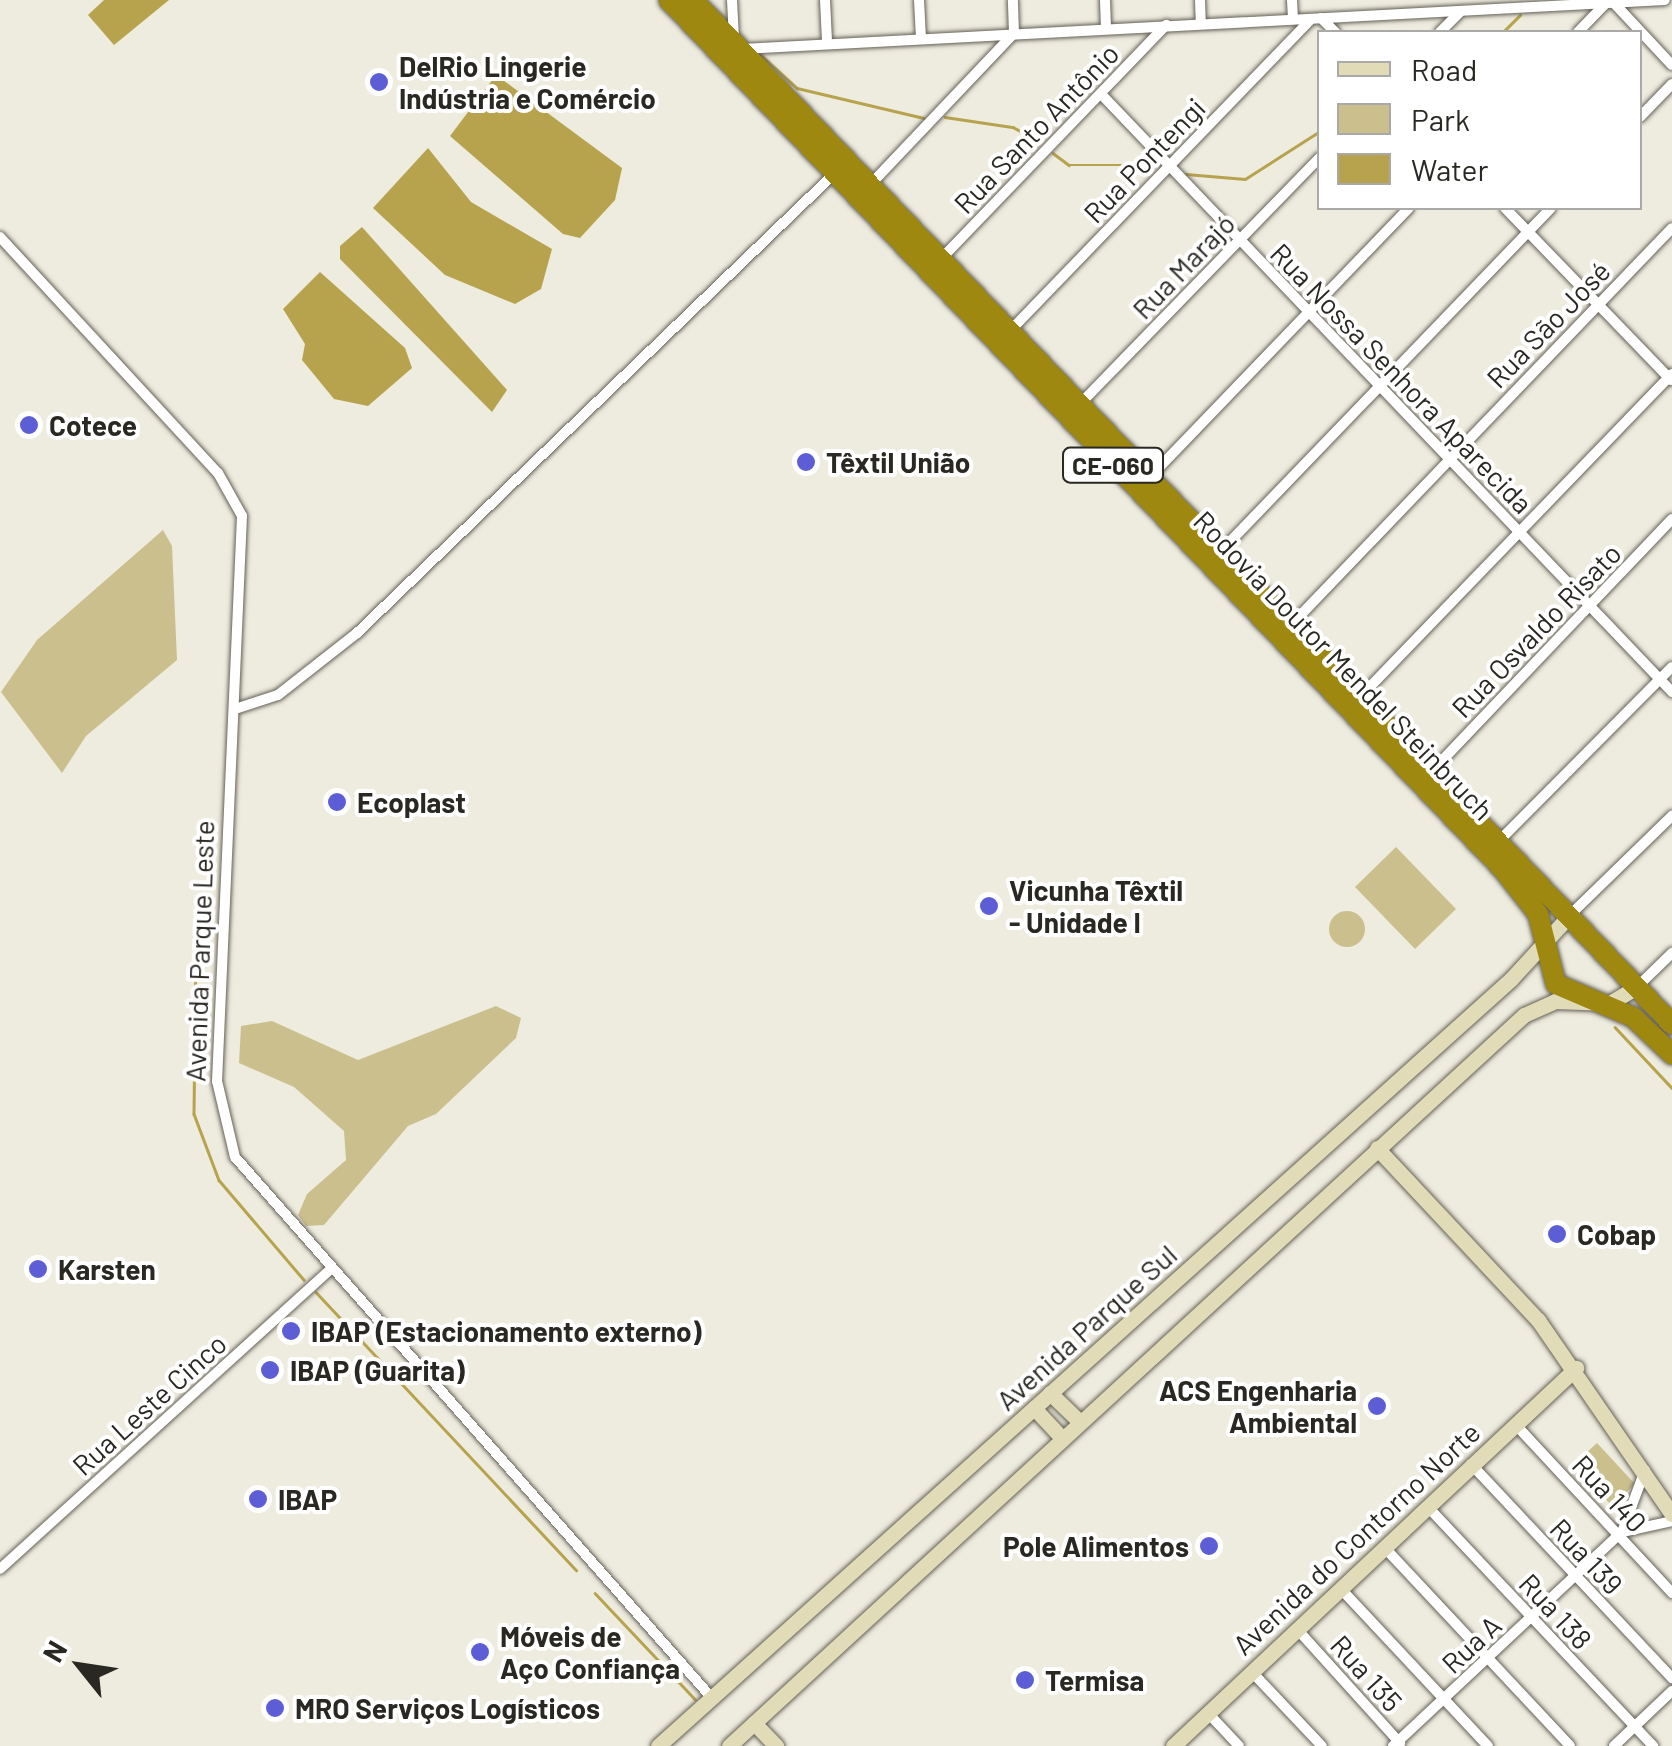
<!DOCTYPE html>
<meta charset="utf-8">
<style>
body{margin:0}
#map{position:relative;width:1672px;height:1746px;overflow:hidden;background:#eeebdf;font-family:Barlow,sans-serif}
div>[style]{position:absolute}
[style*='--x']{left:calc(var(--x)*1px);top:calc(var(--y)*1px);width:calc(var(--w)*1px);rotate:calc(var(--a)*1deg)}
.green>*{inset:0;background:#cbc08d}
.round{border-radius:50%}
.water>*{inset:0;background:#b7a34d}
.stream>*{height:2.5px;margin:-1.25px;padding:0 1.25px;transform-origin:1.25px;border-radius:1.25px;background:#b7a34d}
.roads{filter:drop-shadow(0 0 2px #646156) drop-shadow(0 0 2px #646156)}
.street>*{height:10px;margin:-5px;padding:0 5px;transform-origin:5px;border-radius:5px;background:#fff}
.secondary>*{height:15px;margin:-7.5px;padding:0 7.5px;transform-origin:7.5px;border-radius:7.5px;background:#e2dbb7}
.highway>*{height:20px;margin:-10px;padding:0 10px;transform-origin:10px;border-radius:10px;background:#9f8810}
.dots>*{width:28px;height:28px;translate:-50% -50%;box-sizing:border-box;border:5px solid #fff;border-radius:50%}
span{translate:-50% -50%;white-space:nowrap;text-align:center;line-height:1.15;-webkit-text-stroke:8px #fff;paint-order:stroke}
.shield-label span{padding:2px 8px;background:#fff;border:2px solid;border-radius:8px;-webkit-text-stroke-width:0}
.shield-label{font-size:25px;color:#292823;font-weight:700}
.poi-label{font-size:28px;color:#292823;font-weight:700}
.left{translate:0 -50%;text-align:left}
.right{translate:-100% -50%;text-align:right}
.street-label{font-size:28px;color:#292823}
.legend{position:absolute;left:1317px;top:30px;width:325px;height:180px;box-sizing:border-box;background:#fff;border:2px solid #a9a9a7;margin:0;padding:12px 18px;list-style:none;font-size:30px;color:#292823}
.legend li{display:flex;align-items:center;gap:20px;height:50px}
.legend b{width:50px;border:2px solid #a9a9a7}
.north{position:absolute;left:30px;top:1616px;width:100px;height:100px;-webkit-text-stroke:8px #fff;paint-order:stroke;rotate:300deg;font-size:28px;font-weight:700;line-height:40px;text-align:center;color:#292823}
.north::after{content:'';display:block;margin:auto;width:35px;height:45px;background:#292823;clip-path:polygon(50% 0,100% 100%,50% 72%,0 100%)}
</style>
<div id="map">
<div class="green">
<div style="clip-path:polygon(163px 530px,172px 546px,177px 660px,86px 736px,62px 773px,1px 692px,37px 640px)"></div>
<div style="clip-path:polygon(1396px 847px,1456px 909px,1415px 949px,1355px 887px)"></div>
<div class="round" style="left:1329px;top:911px;width:36px;height:36px"></div>
<div style="clip-path:polygon(496px 1006px,521px 1018px,516px 1038px,436px 1114px,408px 1126px,324px 1225px,306px 1226px,298px 1215px,307px 1194px,346px 1160px,344px 1131px,294px 1087px,239px 1063px,241px 1026px,272px 1021px,358px 1060px)"></div>
<div style="clip-path:polygon(1597px 1443px,1635px 1484px,1612px 1506px,1573px 1465px)"></div>
</div>
<div class="water">
<div style="clip-path:polygon(104px 0,169px 0,114px 45px,88px 15px)"></div>
<div style="clip-path:polygon(496px 75px,622px 168px,615px 200px,580px 238px,563px 234px,450px 136px)"></div>
<div style="clip-path:polygon(428px 148px,471px 202px,552px 249px,541px 289px,515px 304px,445px 275px,373px 208px)"></div>
<div style="clip-path:polygon(362px 227px,507px 390px,492px 412px,340px 259px,340px 246px)"></div>
<div style="clip-path:polygon(320px 272px,405px 348px,412px 368px,368px 406px,334px 399px,302px 360px,305px 344px,283px 309px)"></div>
</div>
<div class="stream">
<div style="--x:1503;--y:32;--w:24;--a:-45"></div>
<div style="--x:761;--y:55;--w:49;--a:42.5"></div>
<div style="--x:797;--y:88;--w:130;--a:13.3"></div>
<div style="--x:945;--y:117;--w:69;--a:8.4"></div>
<div style="--x:1013;--y:127;--w:31;--a:29"></div>
<div style="--x:1053;--y:153;--w:20;--a:37"></div>
<div style="--x:1069;--y:165;--w:60;--a:0"></div>
<div style="--x:1186;--y:174;--w:59;--a:4.8"></div>
<div style="--x:1245;--y:179;--w:89;--a:-32.6"></div>
<div style="--x:196;--y:951;--w:163;--a:90.7"></div>
<div style="--x:194;--y:1114;--w:71;--a:69.3"></div>
<div style="--x:219;--y:1180;--w:131;--a:49.6"></div>
<div style="--x:1615;--y:1027;--w:83;--a:46.9"></div>
<div style="--x:316;--y:1292;--w:381;--a:46.9"></div>
<div style="--x:595;--y:1593;--w:146;--a:46.7"></div>
</div>
<div class="roads">
<div class="street">
<div style="--x:732;--y:0;--w:39;--a:87"></div>
<div style="--x:825;--y:0;--w:41;--a:87.2"></div>
<div style="--x:919;--y:0;--w:38;--a:87"></div>
<div style="--x:1105;--y:0;--w:28;--a:88"></div>
<div style="--x:1200;--y:0;--w:23;--a:88"></div>
<div style="--x:1292;--y:0;--w:18;--a:87"></div>
<div style="--x:1613;--y:2;--w:86;--a:46.9"></div>
<div style="--x:1321;--y:18;--w:20;--a:45"></div>
<div style="--x:1440;--y:32;--w:28;--a:-45"></div>
<div style="--x:1578;--y:32;--w:39;--a:-46"></div>
<div style="--x:742;--y:49;--w:924;--a:-3.04"></div>
<div style="--x:1101;--y:94;--w:827;--a:46.32"></div>
<div style="--x:1640;--y:117;--w:46;--a:-45.9"></div>
<div style="--x:869;--y:186;--w:211;--a:-46.5"></div>
<div style="--x:1014;--y:33;--w:33;--a:-92"></div>
<div style="--x:1505;--y:208;--w:239;--a:46"></div>
<div style="--x:0;--y:237;--w:321;--a:47.3"></div>
<div style="--x:218;--y:473;--w:49;--a:60.8"></div>
<div style="--x:242;--y:516;--w:566;--a:92.53"></div>
<div style="--x:217;--y:1081;--w:78;--a:76.7"></div>
<div style="--x:235;--y:1157;--w:720;--a:48.6"></div>
<div style="--x:941;--y:259;--w:325;--a:-46.1"></div>
<div style="--x:1008;--y:333;--w:436;--a:-46"></div>
<div style="--x:1080;--y:404;--w:344;--a:-45.8"></div>
<div style="--x:1150;--y:477;--w:373;--a:-46.1"></div>
<div style="--x:1220;--y:552;--w:477;--a:-46.1"></div>
<div style="--x:1291;--y:625;--w:550;--a:-46.18"></div>
<div style="--x:1360;--y:697;--w:449;--a:-46"></div>
<div style="--x:235;--y:709;--w:45;--a:-18"></div>
<div style="--x:278;--y:695;--w:100;--a:-38.1"></div>
<div style="--x:357;--y:633;--w:661;--a:-43.9"></div>
<div style="--x:1432;--y:771;--w:348;--a:-46.4"></div>
<div style="--x:1499;--y:841;--w:245;--a:-45.2"></div>
<div style="--x:1569;--y:916;--w:144;--a:-44.2"></div>
<div style="--x:1637;--y:987;--w:49;--a:-44.2"></div>
<div style="--x:1515;--y:1424;--w:231;--a:47.1"></div>
<div style="--x:1471;--y:1464;--w:294;--a:46.8"></div>
<div style="--x:1427;--y:1506;--w:330;--a:46.7"></div>
<div style="--x:1622;--y:1532;--w:51;--a:-12.4"></div>
<div style="--x:1384;--y:1547;--w:272;--a:46.9"></div>
<div style="--x:0;--y:1569;--w:444;--a:-42.2"></div>
<div style="--x:1341;--y:1589;--w:215;--a:46.9"></div>
<div style="--x:1297;--y:1629;--w:154;--a:47.9"></div>
<div style="--x:1251;--y:1671;--w:103;--a:46.6"></div>
<div style="--x:1208;--y:1713;--w:45;--a:46.8"></div>
<div style="--x:1393;--y:1746;--w:313;--a:-43.1"></div>
<div style="--x:1622;--y:1532;--w:66;--a:-69.6"></div>
<div style="--x:1614;--y:1746;--w:80;--a:-43.5"></div>
</div>
<div class="secondary">
<div style="--x:1377;--y:1148;--w:236;--a:46.9"></div>
<div style="--x:1538;--y:1320;--w:236;--a:55.4"></div>
<div style="--x:1050;--y:1393;--w:40;--a:44"></div>
<div style="--x:1034;--y:1408;--w:40;--a:47"></div>
<div style="--x:754;--y:1723;--w:32;--a:46"></div>
<div style="--x:658;--y:1746;--w:1147;--a:-41.96"></div>
<div style="--x:1511;--y:979;--w:86;--a:-47.4"></div>
<div style="--x:729;--y:1746;--w:1080;--a:-42.6"></div>
<div style="--x:1524;--y:1015;--w:34;--a:-24"></div>
<div style="--x:1555;--y:1001;--w:55;--a:2.1"></div>
<div style="--x:1610;--y:1003;--w:31;--a:-31"></div>
<div style="--x:1173;--y:1746;--w:553;--a:-43.17"></div>
</div>
<div class="highway">
<div style="--x:669;--y:0;--w:1204;--a:46.18"></div>
<div style="--x:1503;--y:869;--w:57;--a:52.1"></div>
<div style="--x:1538;--y:914;--w:72;--a:75.6"></div>
<div style="--x:1556;--y:984;--w:84;--a:23.2"></div>
<div style="--x:1633;--y:1017;--w:54;--a:43.5"></div>
<div style="--x:693;--y:0;--w:1417;--a:46.29"></div>
</div>
</div>
<div class="dots">
<div style="left:379px;top:82px;background:#5d5ed6"></div>
<div style="left:29px;top:425px;background:#5d5ed6"></div>
<div style="left:806px;top:462px;background:#5d5ed6"></div>
<div style="left:337px;top:802px;background:#5d5ed6"></div>
<div style="left:989px;top:906px;background:#5d5ed6"></div>
<div style="left:1557px;top:1234px;background:#5d5ed6"></div>
<div style="left:38px;top:1269px;background:#5d5ed6"></div>
<div style="left:291px;top:1331px;background:#5d5ed6"></div>
<div style="left:270px;top:1370px;background:#5d5ed6"></div>
<div style="left:1377px;top:1406px;background:#5d5ed6"></div>
<div style="left:258px;top:1499px;background:#5d5ed6"></div>
<div style="left:1209px;top:1546px;background:#5d5ed6"></div>
<div style="left:480px;top:1652px;background:#5d5ed6"></div>
<div style="left:1025px;top:1680px;background:#5d5ed6"></div>
<div style="left:275px;top:1708px;background:#5d5ed6"></div>
</div>
<div class="shield-label">
<span style="left:1113px;top:465px">CE-060</span>
</div>
<div class="poi-label">
<span class="left" style="left:399px;top:82px">DelRio Lingerie<br>Indústria e Comércio</span>
<span class="left" style="left:49px;top:425px">Cotece</span>
<span class="left" style="left:826px;top:462px">Têxtil União</span>
<span class="left" style="left:357px;top:802px">Ecoplast</span>
<span class="left" style="left:1009px;top:906px">Vicunha Têxtil<br>- Unidade I</span>
<span class="left" style="left:1577px;top:1234px">Cobap</span>
<span class="left" style="left:58px;top:1269px">Karsten</span>
<span class="left" style="left:311px;top:1331px">IBAP (Estacionamento externo)</span>
<span class="left" style="left:290px;top:1370px">IBAP (Guarita)</span>
<span class="right" style="left:1357px;top:1406px">ACS Engenharia<br>Ambiental</span>
<span class="left" style="left:278px;top:1499px">IBAP</span>
<span class="right" style="left:1189px;top:1546px">Pole Alimentos</span>
<span class="left" style="left:500px;top:1652px">Móveis de<br>Aço Confiança</span>
<span class="left" style="left:1045px;top:1680px">Termisa</span>
<span class="left" style="left:295px;top:1708px">MRO Serviços Logísticos</span>
</div>
<div class="street-label">
<span style="left:1036px;top:128px;rotate:-46deg">Rua Santo Antônio</span>
<span style="left:1144px;top:160px;rotate:-46deg">Rua Pontengi</span>
<span style="left:1183px;top:266px;rotate:-46deg">Rua Marajó</span>
<span style="left:1548px;top:324px;rotate:-46deg">Rua São José</span>
<span style="left:1402px;top:378px;rotate:46deg">Rua Nossa Senhora Aparecida</span>
<span style="left:1536px;top:630px;rotate:-46deg">Rua Osvaldo Risato</span>
<span style="left:1344px;top:665px;rotate:46deg">Rodovia Doutor Mendel Steinbruch</span>
<span style="left:199px;top:951px;rotate:-88deg">Avenida Parque Leste</span>
<span style="left:1086px;top:1327px;rotate:-42deg">Avenida Parque Sul</span>
<span style="left:149px;top:1404px;rotate:-42deg">Rua Leste Cinco</span>
<span style="left:1610px;top:1493px;rotate:47deg">Rua 140</span>
<span style="left:1356px;top:1538px;rotate:-43deg">Avenida do Contorno Norte</span>
<span style="left:1587px;top:1556px;rotate:47deg">Rua 139</span>
<span style="left:1556px;top:1611px;rotate:47deg">Rua 138</span>
<span style="left:1471px;top:1644px;rotate:-43deg">Rua A</span>
<span style="left:1367px;top:1673px;rotate:48deg">Rua 135</span>
</div>
<ul class="legend">
<li><b style="height:12px;background:#e2dbb7"></b>Road</li>
<li><b style="height:28px;background:#cbc08d"></b>Park</li>
<li><b style="height:28px;background:#b7a34d"></b>Water</li>
</ul>
<div class="north">N</div>
</div>
